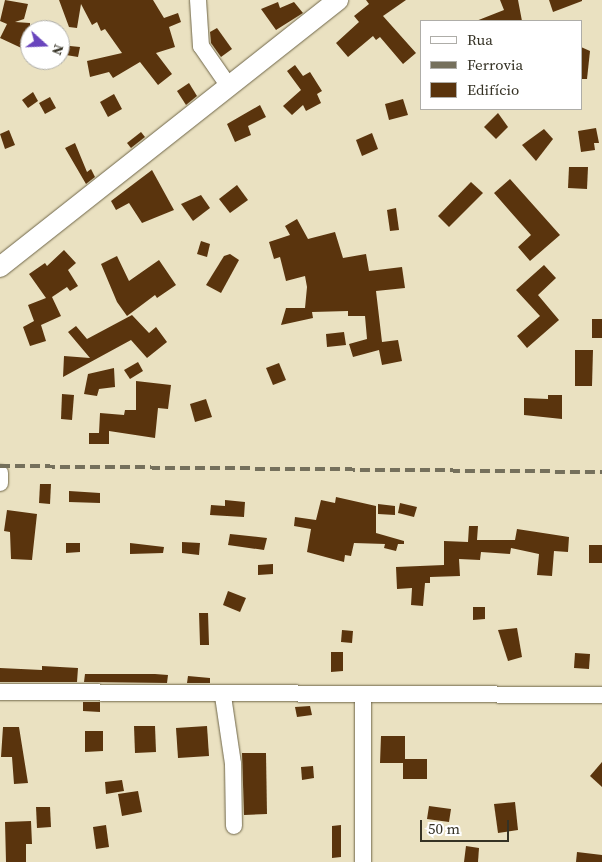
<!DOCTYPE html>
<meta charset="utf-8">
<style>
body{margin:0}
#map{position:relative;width:602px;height:862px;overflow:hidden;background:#eae1c1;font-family:"Source Serif 4",serif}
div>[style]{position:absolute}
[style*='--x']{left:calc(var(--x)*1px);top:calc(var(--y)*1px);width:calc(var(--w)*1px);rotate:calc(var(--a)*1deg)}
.building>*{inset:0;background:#5a340d}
.roads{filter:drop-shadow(0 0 1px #6f6649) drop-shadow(0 0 1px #6f6649)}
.minor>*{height:16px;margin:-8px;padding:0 8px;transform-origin:8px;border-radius:8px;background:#fff}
.major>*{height:20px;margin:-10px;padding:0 10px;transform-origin:10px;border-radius:10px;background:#fff}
.rail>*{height:4px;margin-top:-2px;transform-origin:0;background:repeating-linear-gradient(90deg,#75705c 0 10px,transparent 0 15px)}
span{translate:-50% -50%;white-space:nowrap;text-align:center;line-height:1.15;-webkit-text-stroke:5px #fff;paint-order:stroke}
.legend{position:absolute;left:420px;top:20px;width:162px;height:90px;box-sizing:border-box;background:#fff;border:1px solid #aeada8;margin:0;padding:6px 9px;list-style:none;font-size:15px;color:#353225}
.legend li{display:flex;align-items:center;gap:10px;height:25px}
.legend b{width:25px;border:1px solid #aeada8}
.north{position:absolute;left:20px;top:20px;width:50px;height:50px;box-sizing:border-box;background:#fff;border:1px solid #aeada8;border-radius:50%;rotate:110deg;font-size:14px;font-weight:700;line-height:20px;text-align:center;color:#353225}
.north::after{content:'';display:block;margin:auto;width:18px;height:22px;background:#6945bd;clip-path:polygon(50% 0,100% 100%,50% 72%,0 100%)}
.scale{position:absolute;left:420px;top:820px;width:89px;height:22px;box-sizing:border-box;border:2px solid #353225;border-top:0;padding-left:6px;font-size:15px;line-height:18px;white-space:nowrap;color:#353225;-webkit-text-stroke:4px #fff;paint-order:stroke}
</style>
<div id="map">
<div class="building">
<div style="clip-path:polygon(5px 0,28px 4px,24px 19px,15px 22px,30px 23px,30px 52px,0 38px,7px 24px,0 21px)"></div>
<div style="clip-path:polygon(59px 0,153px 0,164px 18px,178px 13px,181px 22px,169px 27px,175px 47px,156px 53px,172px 74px,158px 85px,140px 62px,113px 78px,109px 72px,90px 77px,87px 61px,122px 53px,105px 29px,101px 31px,97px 22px,92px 25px,81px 4px,77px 28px,69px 27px)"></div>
<div style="clip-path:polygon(366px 0,406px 0,383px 16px,416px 53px,403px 64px,380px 37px,376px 40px,373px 36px,348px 57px,336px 43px,359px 22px,354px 16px,369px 4px)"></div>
<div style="clip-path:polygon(500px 0,518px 0,522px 21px,476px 21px,504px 10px)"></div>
<div style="clip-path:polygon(549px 0,582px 0,582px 1px,553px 12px)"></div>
<div style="clip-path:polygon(278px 2px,280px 8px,294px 2px,303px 13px,276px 30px,261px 9px)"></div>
<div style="clip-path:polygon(217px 28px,232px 49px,221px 57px,211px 43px,210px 32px)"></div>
<div style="clip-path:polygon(60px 45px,80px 47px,78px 57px,60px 54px)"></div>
<div style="clip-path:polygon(581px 47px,590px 51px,587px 79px,581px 79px)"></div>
<div style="clip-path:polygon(295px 65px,303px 76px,310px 72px,322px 91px,317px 94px,321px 103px,306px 111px,303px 105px,292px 115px,283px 106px,301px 90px,287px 71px)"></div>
<div style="clip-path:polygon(189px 83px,197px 96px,186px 105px,177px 91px)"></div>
<div style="clip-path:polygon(33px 92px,38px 101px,28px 108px,22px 100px)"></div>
<div style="clip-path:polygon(114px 94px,122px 109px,108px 117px,100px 102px)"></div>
<div style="clip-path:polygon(50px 97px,56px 108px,45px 114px,39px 103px)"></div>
<div style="clip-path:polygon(403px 99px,408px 115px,389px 120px,385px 104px)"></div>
<div style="clip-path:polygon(260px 105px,266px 117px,248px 126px,251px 135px,235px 142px,227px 124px)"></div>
<div style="clip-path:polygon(498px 113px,508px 127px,496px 139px,484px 127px)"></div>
<div style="clip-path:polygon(596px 128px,599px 143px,594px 143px,595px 150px,581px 152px,578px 131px)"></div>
<div style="clip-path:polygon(544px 129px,553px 139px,536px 161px,522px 145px)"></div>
<div style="clip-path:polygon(9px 130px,15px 145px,5px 149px,0 134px)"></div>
<div style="clip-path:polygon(141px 132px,145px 137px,131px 148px,127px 143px)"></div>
<div style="clip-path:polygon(372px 133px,378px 149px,362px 156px,356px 140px)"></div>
<div style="clip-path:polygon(75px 143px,87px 172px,91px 169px,95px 177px,86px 184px,65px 148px)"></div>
<div style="clip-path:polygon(569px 167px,588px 167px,587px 189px,568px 188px)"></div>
<div style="clip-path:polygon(152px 170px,174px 210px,142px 223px,129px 203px,116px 210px,111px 201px)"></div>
<div style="clip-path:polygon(510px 179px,560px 235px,530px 261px,518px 247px,531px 235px,494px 193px)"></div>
<div style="clip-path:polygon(471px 182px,483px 193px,449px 227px,438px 216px)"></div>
<div style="clip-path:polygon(237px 185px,248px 200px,230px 213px,219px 199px)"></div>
<div style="clip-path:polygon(201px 195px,210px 208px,193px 221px,181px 204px)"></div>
<div style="clip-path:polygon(396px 208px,399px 230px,390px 231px,387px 210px)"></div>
<div style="clip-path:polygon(297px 219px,308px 239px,335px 232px,343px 258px,366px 254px,369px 271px,402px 267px,405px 288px,376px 291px,382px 342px,398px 340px,402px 361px,382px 365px,379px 350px,353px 357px,349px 344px,367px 339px,365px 316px,348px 316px,348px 311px,312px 312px,313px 318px,281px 325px,286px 308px,305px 308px,307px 287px,305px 276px,286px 281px,280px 257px,274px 259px,269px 242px,290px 235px,285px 226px)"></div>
<div style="clip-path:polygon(201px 241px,210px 244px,207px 257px,197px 254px)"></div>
<div style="clip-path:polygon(64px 250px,76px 263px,68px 270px,78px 286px,70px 291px,67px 287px,52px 297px,61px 316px,41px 325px,46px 341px,30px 346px,23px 327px,34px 321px,28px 305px,46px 298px,29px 274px,45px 263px,47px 266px)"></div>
<div style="clip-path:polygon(230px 254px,239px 260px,221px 293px,206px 285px,224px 256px)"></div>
<div style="clip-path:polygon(117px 256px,129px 281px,159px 260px,176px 285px,157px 298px,155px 295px,127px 316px,117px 302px,101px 264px)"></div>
<div style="clip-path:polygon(544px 265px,556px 278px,538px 295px,559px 320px,527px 348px,517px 336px,540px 316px,516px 290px)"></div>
<div style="clip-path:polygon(132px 315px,149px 333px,156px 327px,167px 342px,147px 358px,131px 340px,63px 377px,64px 356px,90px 358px,68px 332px,76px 326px,87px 339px)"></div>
<div style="clip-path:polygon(592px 319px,602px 319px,602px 338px,592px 338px)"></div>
<div style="clip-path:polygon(344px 332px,346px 345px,327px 347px,326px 334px)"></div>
<div style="clip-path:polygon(575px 350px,593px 350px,592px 386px,575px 386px)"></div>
<div style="clip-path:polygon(138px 362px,143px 371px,130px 379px,124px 370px)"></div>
<div style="clip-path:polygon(279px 363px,286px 380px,273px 385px,266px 368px)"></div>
<div style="clip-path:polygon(114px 368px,115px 387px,99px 389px,97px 396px,84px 394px,88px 374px)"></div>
<div style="clip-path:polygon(136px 381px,171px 385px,168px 409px,158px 408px,155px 438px,109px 431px,109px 444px,89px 444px,89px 433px,99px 433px,100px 413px,124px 415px,125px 410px,136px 410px)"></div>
<div style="clip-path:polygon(62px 394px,74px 395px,72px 420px,61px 419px)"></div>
<div style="clip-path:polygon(548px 395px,562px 395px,562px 419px,524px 415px,524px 398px,548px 399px)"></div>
<div style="clip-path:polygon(206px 399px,212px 417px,195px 422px,190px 404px)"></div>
<div style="clip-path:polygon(40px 484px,51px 484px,50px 504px,39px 503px)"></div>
<div style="clip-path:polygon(69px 491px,100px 493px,100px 503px,69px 502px)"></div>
<div style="clip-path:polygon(336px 497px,376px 506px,376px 533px,404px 541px,404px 544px,398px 544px,396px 551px,384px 548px,385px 544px,354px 543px,351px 556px,345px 555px,344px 562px,307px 552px,311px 529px,294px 526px,295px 517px,316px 520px,321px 500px,335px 503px)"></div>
<div style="clip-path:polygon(225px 500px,245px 502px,244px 517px,210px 515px,211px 505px,225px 506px)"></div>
<div style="clip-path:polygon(400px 503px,417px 507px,414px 517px,398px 513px)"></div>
<div style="clip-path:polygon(378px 504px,395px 506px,395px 515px,378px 514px)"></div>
<div style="clip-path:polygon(7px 510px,37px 514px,32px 560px,11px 559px,10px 532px,4px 531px)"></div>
<div style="clip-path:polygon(469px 526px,478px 526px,477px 540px,515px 540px,517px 529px,569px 537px,568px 552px,554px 551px,552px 576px,537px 575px,539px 554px,511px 548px,510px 554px,481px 552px,480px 560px,459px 559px,460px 576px,430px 577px,430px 583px,425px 583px,423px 606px,411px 605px,412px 588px,397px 589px,396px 567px,444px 565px,444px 541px,468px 542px)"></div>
<div style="clip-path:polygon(230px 534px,267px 538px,264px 550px,228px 545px)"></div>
<div style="clip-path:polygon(182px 542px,200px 543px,199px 555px,182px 553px)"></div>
<div style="clip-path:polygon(66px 543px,80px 543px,80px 552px,66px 553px)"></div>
<div style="clip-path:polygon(130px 543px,164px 547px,163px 553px,130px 554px)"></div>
<div style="clip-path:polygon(589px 545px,602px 545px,602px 563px,589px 563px)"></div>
<div style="clip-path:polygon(273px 564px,273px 574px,258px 575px,258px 565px)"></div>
<div style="clip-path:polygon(228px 591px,246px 598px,240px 612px,223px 605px)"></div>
<div style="clip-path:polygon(473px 607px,485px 607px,485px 619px,473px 620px)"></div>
<div style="clip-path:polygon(199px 613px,208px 613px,209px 645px,200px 645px)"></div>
<div style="clip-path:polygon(517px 628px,522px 657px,508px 661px,498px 630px)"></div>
<div style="clip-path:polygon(342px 630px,353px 631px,352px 643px,341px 642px)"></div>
<div style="clip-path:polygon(331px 652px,343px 652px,343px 671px,331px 672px)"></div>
<div style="clip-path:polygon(575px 653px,590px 654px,589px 669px,574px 668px)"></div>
<div style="clip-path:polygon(42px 666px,78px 668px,77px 682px,0 682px,0 668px,42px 670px)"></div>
<div style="clip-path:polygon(85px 674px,155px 674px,168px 675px,167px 683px,84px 682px)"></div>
<div style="clip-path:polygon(188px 676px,210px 678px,210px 683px,187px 683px)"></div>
<div style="clip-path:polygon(83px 702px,100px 702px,100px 712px,83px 711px)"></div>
<div style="clip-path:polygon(310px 706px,312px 715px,297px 717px,295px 707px)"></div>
<div style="clip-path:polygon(134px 726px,155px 726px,156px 752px,135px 753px)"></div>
<div style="clip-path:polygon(207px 726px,209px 756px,178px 758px,176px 728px)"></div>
<div style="clip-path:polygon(3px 727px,19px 727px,28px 783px,14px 784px,12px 757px,1px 757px)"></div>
<div style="clip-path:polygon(85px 731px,103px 731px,103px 751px,85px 752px)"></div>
<div style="clip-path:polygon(381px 736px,405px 736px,405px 759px,427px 759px,427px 779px,403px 779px,403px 763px,380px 763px)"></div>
<div style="clip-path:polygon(242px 753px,266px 753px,267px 814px,244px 815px)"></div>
<div style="clip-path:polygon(602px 762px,602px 787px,590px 776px)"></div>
<div style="clip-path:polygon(313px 766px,314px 778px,302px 780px,301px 767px)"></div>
<div style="clip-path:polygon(122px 780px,124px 791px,106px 794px,105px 782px)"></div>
<div style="clip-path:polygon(138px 791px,142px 812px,122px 816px,118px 794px)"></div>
<div style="clip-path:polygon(515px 802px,518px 830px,498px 833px,494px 804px)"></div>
<div style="clip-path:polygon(429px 806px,451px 809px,449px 822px,427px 819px)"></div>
<div style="clip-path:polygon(36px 807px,50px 807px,51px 827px,37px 828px)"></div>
<div style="clip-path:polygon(31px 821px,32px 844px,26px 844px,26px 862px,6px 862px,5px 822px)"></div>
<div style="clip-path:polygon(106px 825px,109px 847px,96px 849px,93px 827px)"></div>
<div style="clip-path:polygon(341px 825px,341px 857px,332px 858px,332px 826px)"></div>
<div style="clip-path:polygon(466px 846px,479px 848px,478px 862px,464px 862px)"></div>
<div style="clip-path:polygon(577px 852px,602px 855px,602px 862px,576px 862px)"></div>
</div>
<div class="roads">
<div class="minor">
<div style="--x:198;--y:0;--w:46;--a:86.3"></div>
<div style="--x:201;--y:46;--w:47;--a:55.3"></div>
<div style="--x:0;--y:483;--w:10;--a:-90"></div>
<div style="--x:0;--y:692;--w:602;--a:0.29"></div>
<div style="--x:363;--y:695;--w:167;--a:90"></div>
<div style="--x:223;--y:696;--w:69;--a:81.6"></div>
<div style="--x:233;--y:764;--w:62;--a:89.1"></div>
</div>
<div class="major">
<div style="--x:0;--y:267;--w:431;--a:-38.3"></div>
</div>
</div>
<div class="rail">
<div style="--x:0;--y:466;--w:602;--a:0.57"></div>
</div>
<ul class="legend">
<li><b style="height:6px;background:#fff"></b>Rua</li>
<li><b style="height:6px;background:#75705c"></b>Ferrovia</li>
<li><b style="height:14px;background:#5a340d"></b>Edifício</li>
</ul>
<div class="north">N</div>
<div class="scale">50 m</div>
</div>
